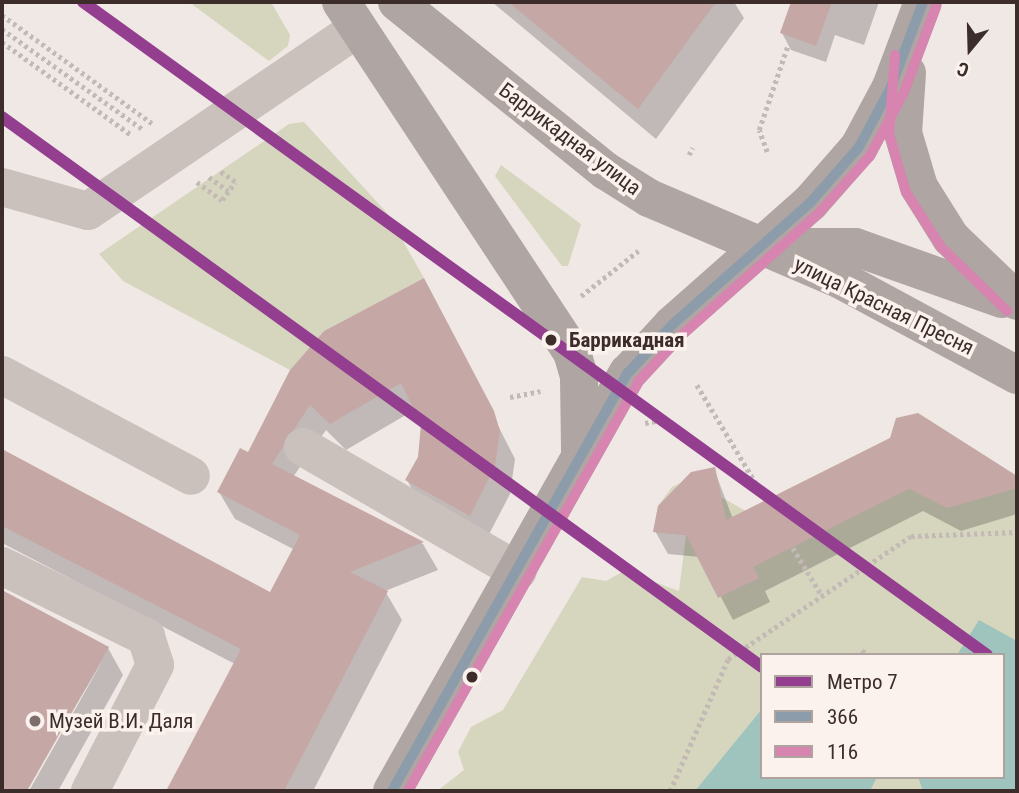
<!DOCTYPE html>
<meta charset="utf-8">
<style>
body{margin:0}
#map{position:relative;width:1019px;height:793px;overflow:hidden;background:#f0e8e5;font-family:"Roboto Condensed",sans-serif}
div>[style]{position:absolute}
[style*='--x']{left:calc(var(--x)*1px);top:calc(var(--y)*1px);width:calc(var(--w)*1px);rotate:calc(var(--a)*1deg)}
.green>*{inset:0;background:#d6d5be}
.water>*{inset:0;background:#9fc4be}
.shadow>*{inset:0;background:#0003}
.building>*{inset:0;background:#c5a8a5}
.path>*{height:4.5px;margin-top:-2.25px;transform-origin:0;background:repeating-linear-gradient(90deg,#c3b9b5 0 3.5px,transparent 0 7px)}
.minor>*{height:38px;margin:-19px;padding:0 19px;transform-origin:19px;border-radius:19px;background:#cac1bd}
.major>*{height:38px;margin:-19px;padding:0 19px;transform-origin:19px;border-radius:19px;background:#afa5a2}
.bus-1>*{height:10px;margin:-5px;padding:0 5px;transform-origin:5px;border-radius:5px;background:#8c9caa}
.bus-2>*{height:10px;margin:-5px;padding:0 5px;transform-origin:5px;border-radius:5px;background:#d884b0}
.metro-1>*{height:12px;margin:-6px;padding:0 6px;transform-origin:6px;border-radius:6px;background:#943e90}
.dots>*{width:19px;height:19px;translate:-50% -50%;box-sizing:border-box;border:4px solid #fcf2ed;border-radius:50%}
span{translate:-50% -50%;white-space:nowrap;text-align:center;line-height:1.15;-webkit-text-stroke:7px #fcf2ed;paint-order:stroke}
.street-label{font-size:21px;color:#3c2c2a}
.stop-label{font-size:21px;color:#3c2c2a;font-weight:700}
.left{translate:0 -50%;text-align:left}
.poi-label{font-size:21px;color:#3c2c2a}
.frame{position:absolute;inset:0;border:4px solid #3c2c2a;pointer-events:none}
.legend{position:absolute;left:760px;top:653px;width:245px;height:126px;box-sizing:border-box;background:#fcf2ed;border:2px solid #afa39f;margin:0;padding:9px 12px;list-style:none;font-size:21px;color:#3c2c2a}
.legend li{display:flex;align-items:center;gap:14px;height:35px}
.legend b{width:35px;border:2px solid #afa39f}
.north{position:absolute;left:935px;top:14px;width:70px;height:70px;-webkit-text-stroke:5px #fcf2ed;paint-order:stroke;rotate:199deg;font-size:19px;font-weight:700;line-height:28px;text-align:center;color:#3c2c2a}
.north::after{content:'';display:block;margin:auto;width:24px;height:32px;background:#3c2c2a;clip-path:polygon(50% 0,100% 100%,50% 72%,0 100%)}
</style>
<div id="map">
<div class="green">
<div style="clip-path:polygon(189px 2px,271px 2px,290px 35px,288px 46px,269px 61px)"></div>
<div style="clip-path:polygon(304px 122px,387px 213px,424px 278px,324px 331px,290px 370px,123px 281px,99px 254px,289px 124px)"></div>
<div style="clip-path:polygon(501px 165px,581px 224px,568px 266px,562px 266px,495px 176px)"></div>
<div style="clip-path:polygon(evenodd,918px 413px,1017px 476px,1017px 791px,437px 791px,464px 770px,458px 752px,471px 727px,503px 710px,582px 577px,606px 581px,624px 571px,679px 591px,686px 535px,653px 532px,658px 506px,672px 487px,715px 467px,721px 497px,746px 511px,890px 438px,918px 413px,762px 655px,1003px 655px,1003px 777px,762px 777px,762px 655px)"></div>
</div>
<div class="water">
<div style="clip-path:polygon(979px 620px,1017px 641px,1017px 791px,923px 791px,918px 777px,1003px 777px,1003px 655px,957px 655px)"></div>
<div style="clip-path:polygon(762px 709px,762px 777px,877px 777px,870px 791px,695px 791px)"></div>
</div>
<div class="shadow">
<div style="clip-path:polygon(492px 2px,734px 2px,744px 18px,656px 139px)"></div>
<div style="clip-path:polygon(793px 2px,879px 2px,864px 45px,835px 35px,826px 62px,791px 50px,782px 33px)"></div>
<div style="clip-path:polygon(438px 307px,515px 459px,510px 494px,485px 542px,422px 507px,407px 480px,420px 458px,423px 424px,416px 409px,346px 450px,326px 430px,293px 477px,423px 544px,438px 570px,385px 591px,402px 620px,313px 791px,168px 791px,235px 664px,2px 543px,2px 451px,271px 594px,295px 550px,235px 519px,219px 492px,248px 454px,292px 371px)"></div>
<div style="clip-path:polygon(917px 415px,1017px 478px,1017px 514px,961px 531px,923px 511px,765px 591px,770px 602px,733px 620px,700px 557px,668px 554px,655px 531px,714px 469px,733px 519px,892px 439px)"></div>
<div style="clip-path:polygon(2px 593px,108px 648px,123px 675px,58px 791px,29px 791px,103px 660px,25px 791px,2px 791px)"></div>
</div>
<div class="building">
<div style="clip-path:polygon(508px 2px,716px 2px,638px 109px)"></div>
<div style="clip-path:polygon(791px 2px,832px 2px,816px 46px,780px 33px)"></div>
<div style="clip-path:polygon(424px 278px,494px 411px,500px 431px,495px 466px,470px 516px,405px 480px,418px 457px,421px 424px,401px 383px,330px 424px,310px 405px,272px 464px,424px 542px,350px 572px,388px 591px,284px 791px,166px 791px,241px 649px,2px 526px,2px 449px,270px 592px,300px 535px,217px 492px,240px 448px,248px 452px,290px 370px,324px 331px)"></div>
<div style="clip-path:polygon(918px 413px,1017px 476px,1017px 488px,947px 508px,909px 489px,753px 567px,759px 578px,718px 598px,686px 535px,653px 532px,658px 506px,691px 472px,715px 467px,726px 520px,890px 438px,896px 418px)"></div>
<div style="clip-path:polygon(2px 590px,109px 647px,27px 791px,2px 791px)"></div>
</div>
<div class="path">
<div style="--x:2;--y:15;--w:185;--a:35.8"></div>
<div style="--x:2;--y:29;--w:172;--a:35.5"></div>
<div style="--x:2;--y:42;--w:158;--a:35.7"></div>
<div style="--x:767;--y:152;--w:23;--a:-110"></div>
<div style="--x:759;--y:130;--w:90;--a:-71.2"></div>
<div style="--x:689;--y:155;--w:8;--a:-67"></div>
<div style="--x:209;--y:177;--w:24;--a:36"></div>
<div style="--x:197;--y:182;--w:31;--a:36"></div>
<div style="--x:222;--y:200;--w:22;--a:-54"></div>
<div style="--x:235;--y:182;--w:19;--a:-145"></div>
<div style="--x:581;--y:296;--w:73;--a:-38.3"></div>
<div style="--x:697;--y:385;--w:134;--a:59"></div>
<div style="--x:510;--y:397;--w:31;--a:-11"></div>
<div style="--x:645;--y:423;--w:16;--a:-11"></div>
<div style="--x:793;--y:548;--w:56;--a:58.9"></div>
<div style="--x:862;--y:650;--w:8;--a:40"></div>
<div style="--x:670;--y:791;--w:144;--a:-66.3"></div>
<div style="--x:728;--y:659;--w:220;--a:-33.9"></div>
<div style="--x:911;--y:536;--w:106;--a:-2.2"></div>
</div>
<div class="minor">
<div style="--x:2;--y:187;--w:89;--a:15.6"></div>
<div style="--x:88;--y:211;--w:321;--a:-34.1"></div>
<div style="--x:2;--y:375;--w:214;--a:28.1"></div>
<div style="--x:303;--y:447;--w:248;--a:30"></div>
<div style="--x:2;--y:566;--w:161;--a:26.2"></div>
<div style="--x:146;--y:637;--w:29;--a:72"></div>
<div style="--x:155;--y:665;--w:142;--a:117.3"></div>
</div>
<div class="major">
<div style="--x:341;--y:2;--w:419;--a:56.6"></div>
<div style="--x:572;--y:352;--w:26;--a:74"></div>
<div style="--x:579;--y:377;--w:76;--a:89.2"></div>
<div style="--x:397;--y:2;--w:269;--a:39"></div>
<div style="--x:606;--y:171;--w:51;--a:32.1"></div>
<div style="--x:649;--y:198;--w:209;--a:23.1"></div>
<div style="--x:841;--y:280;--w:200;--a:28.4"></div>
<div style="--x:907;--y:73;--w:60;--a:93.8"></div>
<div style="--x:903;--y:133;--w:56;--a:73.5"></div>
<div style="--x:919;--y:187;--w:60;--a:57.9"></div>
<div style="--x:951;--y:238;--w:91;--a:43.7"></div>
<div style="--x:781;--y:247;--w:74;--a:0"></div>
<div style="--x:855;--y:247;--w:156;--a:19.5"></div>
<div style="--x:392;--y:791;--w:480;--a:-60.6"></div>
<div style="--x:628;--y:373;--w:65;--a:-47.5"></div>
<div style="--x:672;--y:325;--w:184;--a:-41.5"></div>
<div style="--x:810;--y:203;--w:74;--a:-48.8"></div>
<div style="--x:859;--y:147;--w:68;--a:-61.9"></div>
<div style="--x:891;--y:87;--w:91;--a:-69.4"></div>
</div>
<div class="bus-1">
<div style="--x:392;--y:791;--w:480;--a:-60.6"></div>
<div style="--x:628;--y:373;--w:65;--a:-47.5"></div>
<div style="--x:672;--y:325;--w:184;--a:-41.5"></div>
<div style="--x:810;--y:203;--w:74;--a:-48.8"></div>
<div style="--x:859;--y:147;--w:68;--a:-61.9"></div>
<div style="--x:891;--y:87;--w:91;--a:-69.4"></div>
</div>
<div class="bus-2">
<div style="--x:895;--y:55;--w:79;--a:94.3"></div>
<div style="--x:889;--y:134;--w:60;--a:73.7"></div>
<div style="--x:906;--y:192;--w:65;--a:57.5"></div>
<div style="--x:941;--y:247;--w:92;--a:44.1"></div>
<div style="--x:408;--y:791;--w:471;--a:-60.6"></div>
<div style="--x:639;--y:381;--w:63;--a:-46.9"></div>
<div style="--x:682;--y:335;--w:183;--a:-41.7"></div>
<div style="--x:819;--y:213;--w:76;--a:-48.2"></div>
<div style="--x:870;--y:156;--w:72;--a:-62"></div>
<div style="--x:904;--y:92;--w:91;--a:-69.4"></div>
</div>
<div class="metro-1">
<div style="--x:83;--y:2;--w:1115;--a:35.84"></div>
<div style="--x:2;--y:117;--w:938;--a:35.89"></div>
</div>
<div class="dots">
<div style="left:551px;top:340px;background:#3c2c2a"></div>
<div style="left:472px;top:677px;background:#3c2c2a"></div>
<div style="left:35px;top:721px;background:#7b6e6b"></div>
</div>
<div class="street-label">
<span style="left:570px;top:139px;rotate:37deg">Баррикадная улица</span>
<span style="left:884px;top:306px;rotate:26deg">улица Красная Пресня</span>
</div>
<div class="stop-label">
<span class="left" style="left:569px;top:340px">Баррикадная</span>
</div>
<div class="poi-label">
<span class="left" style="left:49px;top:721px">Музей В.И. Даля</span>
</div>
<div class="frame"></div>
<ul class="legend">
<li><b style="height:9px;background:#943e90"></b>Метро 7</li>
<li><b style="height:9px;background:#8c9caa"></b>366</li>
<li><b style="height:9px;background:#d884b0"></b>116</li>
</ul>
<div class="north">С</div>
</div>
